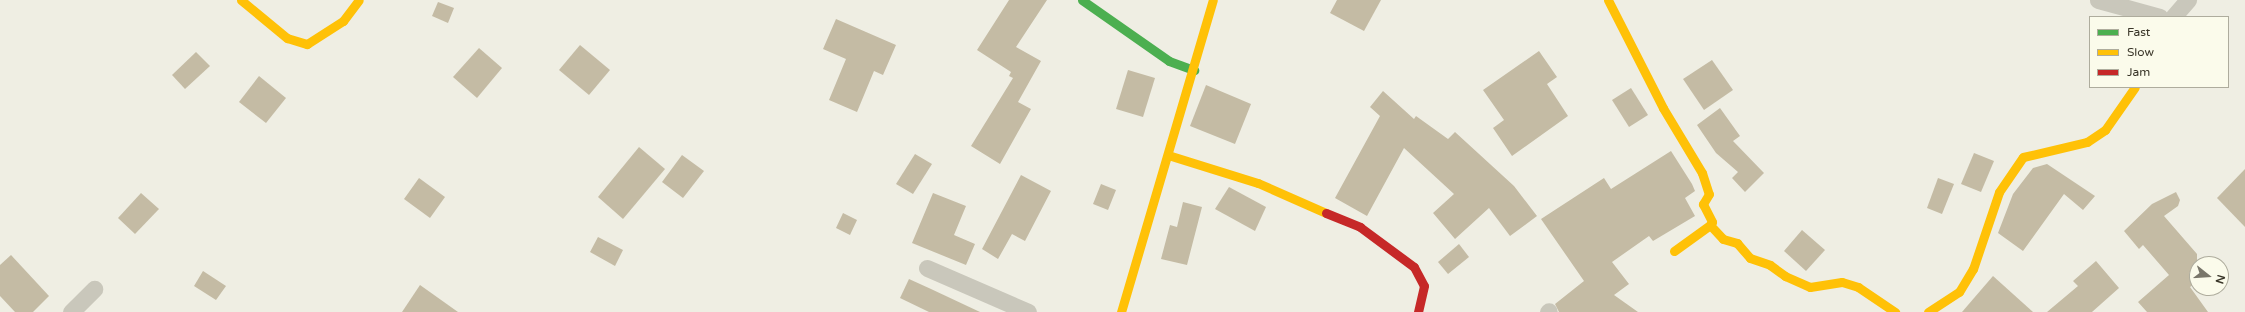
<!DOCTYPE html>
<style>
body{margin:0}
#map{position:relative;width:2245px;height:312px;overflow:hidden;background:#efeee3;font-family:"Varela Round",sans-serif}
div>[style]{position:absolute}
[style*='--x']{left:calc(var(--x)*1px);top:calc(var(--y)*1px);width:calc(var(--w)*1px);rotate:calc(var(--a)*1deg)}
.building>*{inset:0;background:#c4bba4}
.street>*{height:17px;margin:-8.5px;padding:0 8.5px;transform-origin:8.5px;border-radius:8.5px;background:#c9c7bb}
.fast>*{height:9px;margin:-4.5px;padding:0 4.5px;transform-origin:4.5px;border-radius:4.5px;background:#4caf50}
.slow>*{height:9px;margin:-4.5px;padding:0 4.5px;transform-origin:4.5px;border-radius:4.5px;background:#ffc107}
.jam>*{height:9px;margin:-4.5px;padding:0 4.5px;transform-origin:4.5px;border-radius:4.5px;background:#c62828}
span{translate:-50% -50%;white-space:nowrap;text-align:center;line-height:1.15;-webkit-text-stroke:4px #fbfbeb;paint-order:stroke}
.legend{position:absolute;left:2089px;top:16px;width:140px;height:72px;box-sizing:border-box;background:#fbfbeb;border:1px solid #aeac9d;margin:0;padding:5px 7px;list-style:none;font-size:12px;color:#3a3629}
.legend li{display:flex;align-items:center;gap:8px;height:20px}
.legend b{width:20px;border:1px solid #aeac9d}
.north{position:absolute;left:2189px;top:256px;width:40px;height:40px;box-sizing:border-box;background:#fbfbeb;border:1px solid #aeac9d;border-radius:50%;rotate:107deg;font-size:11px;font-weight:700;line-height:16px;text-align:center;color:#3a3629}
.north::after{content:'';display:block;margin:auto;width:14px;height:18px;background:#79766a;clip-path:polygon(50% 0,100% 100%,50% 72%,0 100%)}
</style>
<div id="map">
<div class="building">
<div style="clip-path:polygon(1009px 0,1047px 0,1016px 47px,1041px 61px,1018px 102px,1031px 109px,1000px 164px,971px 146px,1013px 78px,1009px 76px,1011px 72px,977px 50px)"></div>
<div style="clip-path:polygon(1337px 0,1381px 0,1364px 31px,1330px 13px)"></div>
<div style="clip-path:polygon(438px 2px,454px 8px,448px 23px,432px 16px)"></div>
<div style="clip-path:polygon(836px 19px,896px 45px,883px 75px,874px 71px,857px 112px,829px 100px,846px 59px,823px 49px)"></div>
<div style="clip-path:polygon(580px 45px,610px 70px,589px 95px,559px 70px)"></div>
<div style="clip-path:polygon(479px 48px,502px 68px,477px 98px,453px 77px)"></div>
<div style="clip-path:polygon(1539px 51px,1557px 77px,1547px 84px,1568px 116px,1512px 156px,1493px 128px,1504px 120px,1483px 90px)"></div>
<div style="clip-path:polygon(196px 52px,210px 66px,185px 89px,172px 75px)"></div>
<div style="clip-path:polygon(1712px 60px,1733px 90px,1704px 110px,1683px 79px)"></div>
<div style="clip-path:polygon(1128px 70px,1155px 78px,1143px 117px,1116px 109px)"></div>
<div style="clip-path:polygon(259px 76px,286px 98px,266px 123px,239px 102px)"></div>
<div style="clip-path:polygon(1206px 85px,1251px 104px,1235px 144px,1190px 126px)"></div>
<div style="clip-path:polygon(1631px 88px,1648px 115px,1629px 127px,1612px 100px)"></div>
<div style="clip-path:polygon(1383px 91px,1414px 119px,1416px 116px,1448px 139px,1455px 132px,1514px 186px,1537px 216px,1510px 236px,1489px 208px,1455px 239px,1433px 213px,1454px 194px,1404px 148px,1367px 216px,1335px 198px,1380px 116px,1370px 107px)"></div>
<div style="clip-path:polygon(1720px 108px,1740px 136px,1733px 141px,1764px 173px,1745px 192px,1732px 178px,1738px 172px,1716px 153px,1697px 125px)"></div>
<div style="clip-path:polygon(639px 147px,665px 169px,623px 219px,598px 197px)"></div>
<div style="clip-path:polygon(1671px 151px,1692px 184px,1695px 191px,1685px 198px,1695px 216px,1653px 241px,1649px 236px,1612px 262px,1629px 284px,1614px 295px,1638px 312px,1559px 312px,1555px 304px,1584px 281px,1541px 219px,1604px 178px,1611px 189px)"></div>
<div style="clip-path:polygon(1974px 153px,1994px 161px,1981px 192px,1961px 184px)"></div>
<div style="clip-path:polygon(915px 154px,932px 164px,913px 194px,896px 184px)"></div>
<div style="clip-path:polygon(682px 155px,704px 171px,683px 198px,662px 182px)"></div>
<div style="clip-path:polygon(2047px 164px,2095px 196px,2083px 210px,2064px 194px,2023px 251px,1998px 233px,2013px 194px,2033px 168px)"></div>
<div style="clip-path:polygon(2245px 169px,2245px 227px,2217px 198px)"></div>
<div style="clip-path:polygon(1021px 175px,1051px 191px,1025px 241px,1012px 234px,998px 259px,982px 249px)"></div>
<div style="clip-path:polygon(419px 178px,445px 197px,430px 218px,404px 199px)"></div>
<div style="clip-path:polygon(1938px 178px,1954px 184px,1942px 214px,1927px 208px)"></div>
<div style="clip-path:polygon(1101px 184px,1116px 190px,1108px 210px,1093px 204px)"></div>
<div style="clip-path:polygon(1229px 187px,1266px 207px,1255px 231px,1215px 209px)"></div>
<div style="clip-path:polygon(2176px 192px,2180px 200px,2178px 206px,2164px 216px,2197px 254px,2197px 282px,2190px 287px,2208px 312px,2147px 312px,2138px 302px,2169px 275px,2143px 245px,2139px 249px,2124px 231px,2152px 204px)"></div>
<div style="clip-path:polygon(141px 193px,159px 209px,135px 234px,118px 218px)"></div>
<div style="clip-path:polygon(933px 193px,966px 206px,954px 235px,975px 244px,966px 265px,912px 243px)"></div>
<div style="clip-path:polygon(1183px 202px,1202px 207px,1187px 265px,1161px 259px,1170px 225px,1177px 227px)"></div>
<div style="clip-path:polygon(843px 213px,857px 220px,850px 235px,836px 228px)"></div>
<div style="clip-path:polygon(1802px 230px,1825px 250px,1806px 271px,1784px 251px)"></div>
<div style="clip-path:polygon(598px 237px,623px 250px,615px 266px,590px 252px)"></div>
<div style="clip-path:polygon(1459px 244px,1469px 257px,1448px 274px,1438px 262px)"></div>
<div style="clip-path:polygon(11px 255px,49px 296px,33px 312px,15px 312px,0 296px,0 265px)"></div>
<div style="clip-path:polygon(2096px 261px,2119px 288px,2092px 312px,2047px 312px,2078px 286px,2073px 281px)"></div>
<div style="clip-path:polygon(203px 271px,226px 286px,216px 300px,194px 286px)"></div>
<div style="clip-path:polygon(1993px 276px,2033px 312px,1962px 312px)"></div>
<div style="clip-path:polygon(909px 279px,931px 289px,980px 312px,929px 312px,900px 298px)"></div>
<div style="clip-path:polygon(420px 285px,458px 312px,402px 312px)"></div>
</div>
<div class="street">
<div style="--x:2098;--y:0;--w:64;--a:15.3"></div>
<div style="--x:2173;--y:17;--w:23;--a:-49"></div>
<div style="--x:927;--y:268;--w:110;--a:23.5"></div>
<div style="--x:71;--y:312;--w:33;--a:-45"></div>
<div style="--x:1548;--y:312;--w:1;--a:-45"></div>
</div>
<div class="fast">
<div style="--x:1082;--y:0;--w:106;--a:35"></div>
<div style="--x:1169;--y:61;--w:27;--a:20"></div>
</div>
<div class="slow">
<div style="--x:241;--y:0;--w:60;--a:39.6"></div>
<div style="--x:287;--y:38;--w:21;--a:17"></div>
<div style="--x:307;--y:44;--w:43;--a:-32.6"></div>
<div style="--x:343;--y:21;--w:26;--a:-53"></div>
<div style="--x:1608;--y:0;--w:121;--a:63"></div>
<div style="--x:1663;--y:108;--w:76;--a:59"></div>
<div style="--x:1702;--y:173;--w:22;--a:72"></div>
<div style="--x:1709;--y:194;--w:12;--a:121"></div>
<div style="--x:1703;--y:204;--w:20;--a:63"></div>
<div style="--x:1712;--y:222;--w:4;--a:124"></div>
<div style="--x:1168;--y:155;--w:94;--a:17.3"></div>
<div style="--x:1258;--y:183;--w:74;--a:23.8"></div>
<div style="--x:1674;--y:251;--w:44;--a:-35.8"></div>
<div style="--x:1710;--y:225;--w:19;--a:47"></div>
<div style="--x:1723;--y:239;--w:15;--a:16"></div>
<div style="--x:1737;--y:243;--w:20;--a:49"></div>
<div style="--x:1750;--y:258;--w:21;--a:19"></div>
<div style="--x:1770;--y:265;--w:19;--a:36"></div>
<div style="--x:1785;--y:276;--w:27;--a:24"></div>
<div style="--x:1810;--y:287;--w:32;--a:-9"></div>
<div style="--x:1842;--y:282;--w:17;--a:17"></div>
<div style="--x:1858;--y:287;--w:45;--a:34"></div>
<div style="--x:1121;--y:312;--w:325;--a:-73.6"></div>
<div style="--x:1928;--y:312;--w:37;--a:-33"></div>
<div style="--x:1959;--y:292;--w:27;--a:-59"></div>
<div style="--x:1973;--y:269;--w:81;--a:-71.3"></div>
<div style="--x:1999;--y:192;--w:42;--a:-55.6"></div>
<div style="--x:2023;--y:157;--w:66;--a:-13.2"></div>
<div style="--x:2087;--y:142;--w:22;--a:-34"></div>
<div style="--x:2105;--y:130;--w:52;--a:-55.1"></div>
</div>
<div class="jam">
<div style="--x:1326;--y:213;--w:37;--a:22"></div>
<div style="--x:1360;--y:227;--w:67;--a:36.5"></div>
<div style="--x:1414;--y:267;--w:21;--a:62"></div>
<div style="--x:1424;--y:286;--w:27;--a:103"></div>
</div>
<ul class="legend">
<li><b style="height:5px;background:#4caf50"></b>Fast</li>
<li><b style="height:5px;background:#ffc107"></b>Slow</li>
<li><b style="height:5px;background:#c62828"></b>Jam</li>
</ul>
<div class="north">N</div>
</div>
